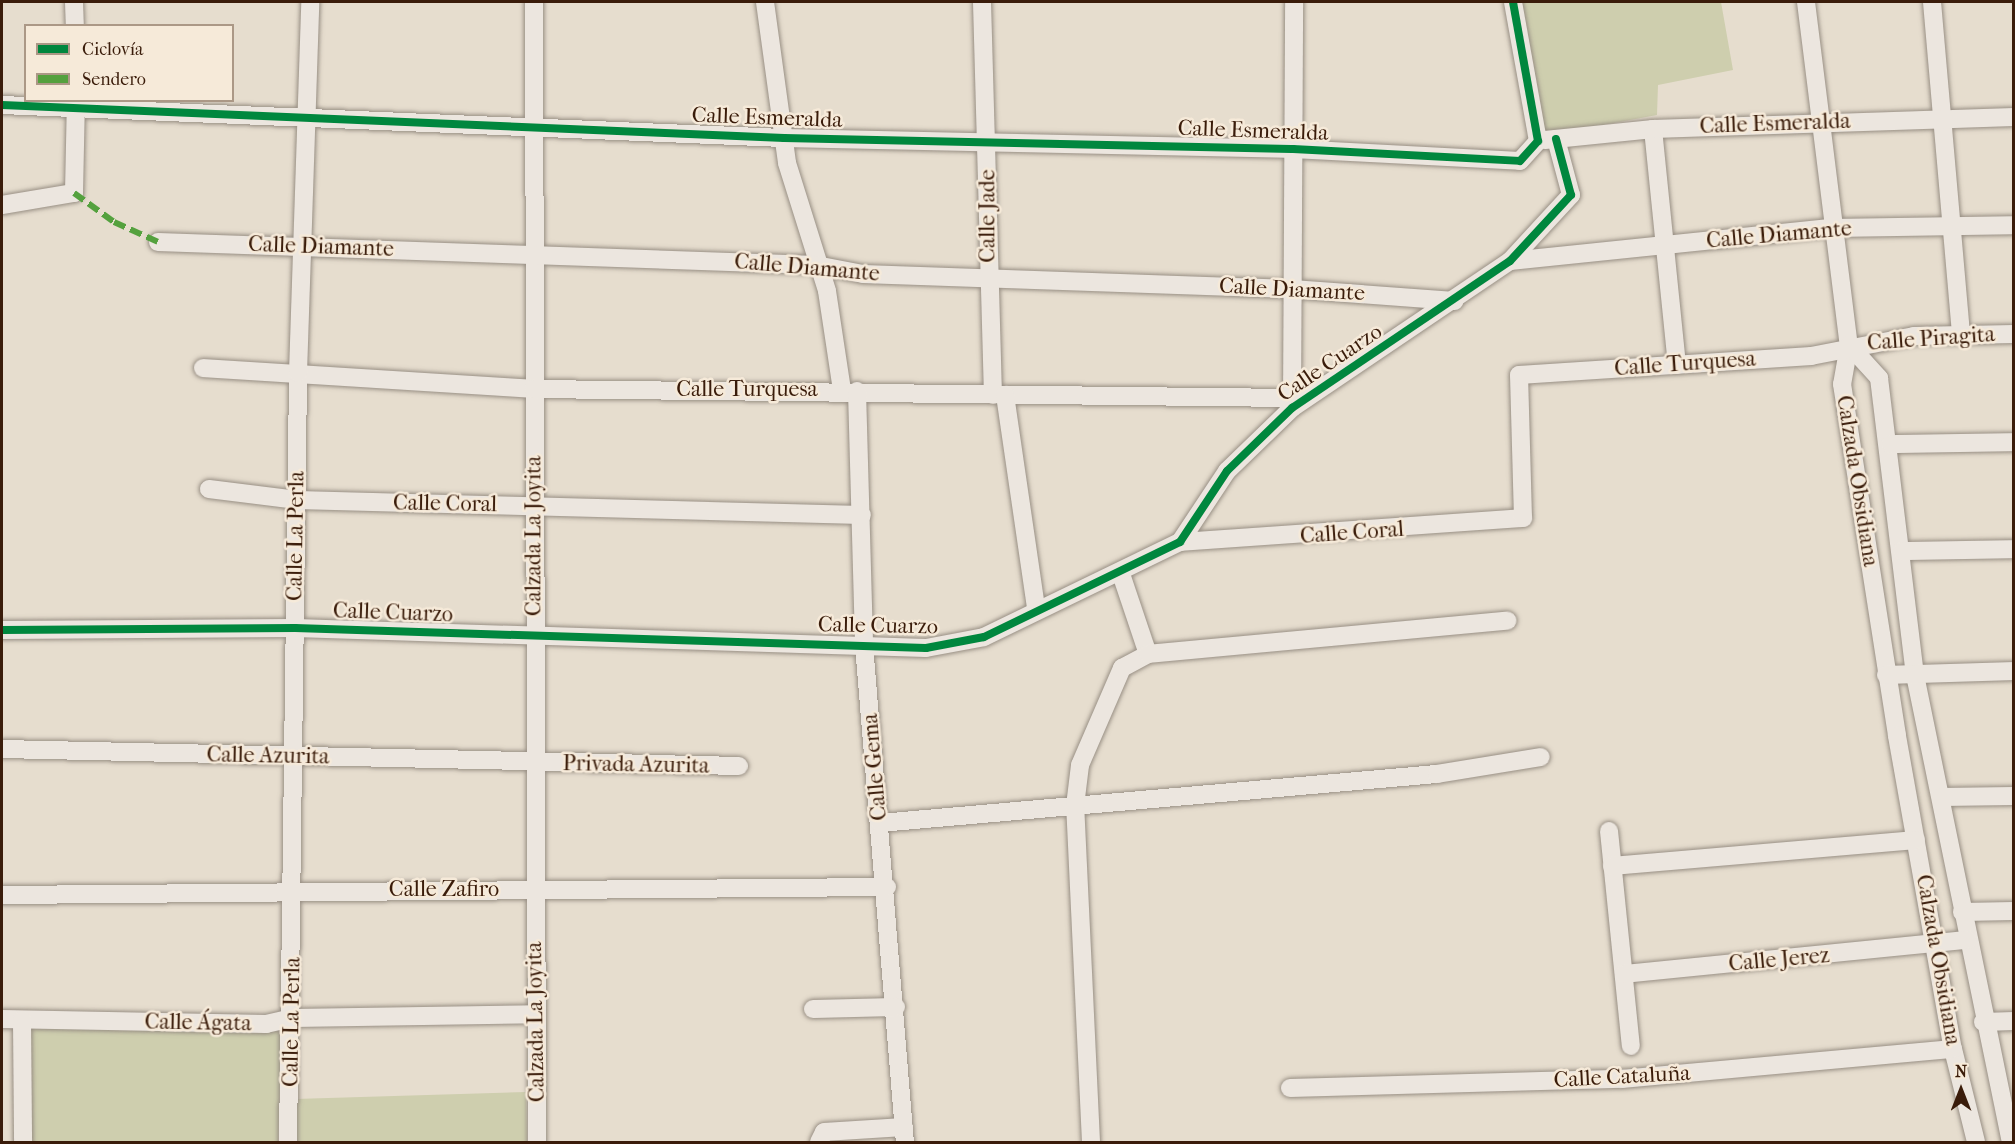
<!DOCTYPE html>
<meta charset="utf-8">
<style>
body{margin:0}
#map{position:relative;width:2015px;height:1144px;overflow:hidden;background:#e6ddce;font-family:"IM FELL French Canon",serif}
div>[style]{position:absolute}
[style*='--x']{left:calc(var(--x)*1px);top:calc(var(--y)*1px);width:calc(var(--w)*1px);rotate:calc(var(--a)*1deg)}
.green>*{inset:0;background:#ceceae}
.roads{filter:drop-shadow(0 0 2px #988f84) drop-shadow(0 0 2px #988f84)}
.street>*{height:18px;margin:-9px;padding:0 9px;transform-origin:9px;border-radius:9px;background:#ece6df}
.quiet>*{height:6px;margin-top:-3px;transform-origin:0;background:repeating-linear-gradient(90deg,#54a13e 0 12px,transparent 0 18px)}
.cycleway>*{height:8px;margin:-4px;padding:0 4px;transform-origin:4px;border-radius:4px;background:#00873e}
span{translate:-50% -50%;white-space:nowrap;text-align:center;line-height:1.15;-webkit-text-stroke:5px #f6ead9;paint-order:stroke}
.street-label{font-size:22px;color:#3a1c0a}
.frame{position:absolute;inset:0;border:3px solid #3a1c0a;pointer-events:none}
.legend{position:absolute;left:24px;top:24px;width:210px;height:78px;box-sizing:border-box;background:#f6ead9;border:2px solid #ab9886;margin:0;padding:8px 10px;list-style:none;font-size:18px;color:#3a1c0a}
.legend li{display:flex;align-items:center;gap:12px;height:30px}
.legend b{width:30px;border:2px solid #ab9886}
.north{position:absolute;left:1931px;top:1060px;width:60px;height:60px;-webkit-text-stroke:4px #f6ead9;paint-order:stroke;rotate:0deg;font-size:16px;font-weight:700;line-height:24px;text-align:center;color:#3a1c0a}
.north::after{content:'';display:block;margin:auto;width:21px;height:27px;background:#3a1c0a;clip-path:polygon(50% 0,100% 100%,50% 72%,0 100%)}
</style>
<div id="map">
<div class="green">
<div style="clip-path:polygon(1521px 2px,1721px 2px,1733px 70px,1658px 85px,1657px 115px,1544px 136px)"></div>
<div style="clip-path:polygon(27px 1027px,282px 1028px,278px 1142px,27px 1142px)"></div>
<div style="clip-path:polygon(526px 1092px,527px 1142px,294px 1142px,295px 1099px)"></div>
</div>
<div class="roads">
<div class="street">
<div style="--x:74;--y:2;--w:24;--a:88"></div>
<div style="--x:534;--y:2;--w:1140;--a:89.85"></div>
<div style="--x:765;--y:2;--w:162;--a:82.2"></div>
<div style="--x:787;--y:163;--w:134;--a:72.6"></div>
<div style="--x:827;--y:291;--w:100;--a:81.4"></div>
<div style="--x:982;--y:2;--w:393;--a:88.4"></div>
<div style="--x:1806;--y:2;--w:346;--a:82.9"></div>
<div style="--x:1849;--y:345;--w:40;--a:100"></div>
<div style="--x:1842;--y:384;--w:356;--a:81.1"></div>
<div style="--x:1897;--y:736;--w:318;--a:79.9"></div>
<div style="--x:1953;--y:1049;--w:96;--a:76.1"></div>
<div style="--x:1932;--y:2;--w:333;--a:85"></div>
<div style="--x:2;--y:105;--w:783;--a:2.42"></div>
<div style="--x:784;--y:138;--w:509;--a:1.24"></div>
<div style="--x:1293;--y:149;--w:227;--a:3"></div>
<div style="--x:1520;--y:161;--w:27;--a:-48"></div>
<div style="--x:1538;--y:141;--w:141;--a:-100.2"></div>
<div style="--x:1653;--y:129;--w:237;--a:84.2"></div>
<div style="--x:1545;--y:140;--w:109;--a:-5.8"></div>
<div style="--x:1653;--y:129;--w:361;--a:-1.9"></div>
<div style="--x:2;--y:205;--w:73;--a:-9.5"></div>
<div style="--x:74;--y:193;--w:93;--a:-88.8"></div>
<div style="--x:158;--y:242;--w:658;--a:2"></div>
<div style="--x:816;--y:265;--w:48;--a:10.8"></div>
<div style="--x:863;--y:274;--w:429;--a:2"></div>
<div style="--x:1292;--y:289;--w:163;--a:4.2"></div>
<div style="--x:1510;--y:261;--w:324;--a:-5.9"></div>
<div style="--x:1832;--y:228;--w:182;--a:-0.9"></div>
<div style="--x:1849;--y:345;--w:45;--a:47.7"></div>
<div style="--x:1879;--y:378;--w:299;--a:83.1"></div>
<div style="--x:1915;--y:675;--w:477;--a:78.4"></div>
<div style="--x:203;--y:368;--w:332;--a:3.6"></div>
<div style="--x:534;--y:389;--w:758;--a:0.68"></div>
<div style="--x:857;--y:391;--w:254;--a:88.4"></div>
<div style="--x:864;--y:645;--w:499;--a:85.3"></div>
<div style="--x:1005;--y:395;--w:215;--a:81.7"></div>
<div style="--x:1292;--y:408;--w:406;--a:-89.7"></div>
<div style="--x:1891;--y:444;--w:123;--a:-0.9"></div>
<div style="--x:209;--y:489;--w:89;--a:7.1"></div>
<div style="--x:297;--y:500;--w:565;--a:1.52"></div>
<div style="--x:1180;--y:542;--w:344;--a:-4"></div>
<div style="--x:1523;--y:518;--w:143;--a:-91.6"></div>
<div style="--x:1519;--y:375;--w:293;--a:-3.7"></div>
<div style="--x:1811;--y:356;--w:105;--a:-11"></div>
<div style="--x:1914;--y:336;--w:100;--a:-1.1"></div>
<div style="--x:1902;--y:551;--w:112;--a:-1"></div>
<div style="--x:1121;--y:574;--w:84;--a:71.4"></div>
<div style="--x:2;--y:630;--w:293;--a:-0.4"></div>
<div style="--x:295;--y:628;--w:631;--a:1.82"></div>
<div style="--x:926;--y:648;--w:59;--a:-10.7"></div>
<div style="--x:984;--y:637;--w:218;--a:-25.9"></div>
<div style="--x:1180;--y:542;--w:85;--a:-56.5"></div>
<div style="--x:1227;--y:471;--w:91;--a:-44.1"></div>
<div style="--x:1292;--y:408;--w:263;--a:-34"></div>
<div style="--x:1510;--y:261;--w:90;--a:-47.3"></div>
<div style="--x:1571;--y:195;--w:58;--a:-105"></div>
<div style="--x:1886;--y:675;--w:128;--a:-1.8"></div>
<div style="--x:2;--y:749;--w:737;--a:1.32"></div>
<div style="--x:1941;--y:797;--w:73;--a:-0.8"></div>
<div style="--x:880;--y:823;--w:559;--a:-5.03"></div>
<div style="--x:1437;--y:774;--w:105;--a:-9.3"></div>
<div style="--x:1609;--y:831;--w:216;--a:84.2"></div>
<div style="--x:1612;--y:866;--w:305;--a:-4.9"></div>
<div style="--x:2;--y:895;--w:885;--a:-0.52"></div>
<div style="--x:1962;--y:912;--w:52;--a:-1.1"></div>
<div style="--x:1624;--y:974;--w:345;--a:-5.7"></div>
<div style="--x:813;--y:1009;--w:83;--a:-1.4"></div>
<div style="--x:2;--y:1019;--w:264;--a:1.1"></div>
<div style="--x:266;--y:1024;--w:28;--a:-13"></div>
<div style="--x:293;--y:1018;--w:244;--a:-0.9"></div>
<div style="--x:22;--y:1020;--w:122;--a:89.5"></div>
<div style="--x:1983;--y:1022;--w:31;--a:-2"></div>
<div style="--x:1290;--y:1088;--w:332;--a:-1.6"></div>
<div style="--x:1622;--y:1079;--w:332;--a:-5.2"></div>
<div style="--x:288;--y:1142;--w:769;--a:-89.25"></div>
<div style="--x:298;--y:373;--w:371;--a:-88.1"></div>
<div style="--x:819;--y:1142;--w:11;--a:-63"></div>
<div style="--x:824;--y:1132;--w:80;--a:-3.6"></div>
<div style="--x:1091;--y:1142;--w:336;--a:-92.7"></div>
<div style="--x:1075;--y:806;--w:41;--a:-83"></div>
<div style="--x:1080;--y:765;--w:106;--a:-66.6"></div>
<div style="--x:1122;--y:668;--w:30;--a:-28"></div>
<div style="--x:1148;--y:654;--w:361;--a:-5.3"></div>
</div>
</div>
<div class="quiet">
<div style="--x:74;--y:193;--w:49;--a:35.9"></div>
<div style="--x:114;--y:222;--w:48;--a:24.4"></div>
</div>
<div class="cycleway">
<div style="--x:2;--y:105;--w:783;--a:2.42"></div>
<div style="--x:784;--y:138;--w:509;--a:1.24"></div>
<div style="--x:1293;--y:149;--w:227;--a:3"></div>
<div style="--x:1520;--y:161;--w:27;--a:-48"></div>
<div style="--x:1538;--y:141;--w:141;--a:-100.2"></div>
<div style="--x:2;--y:630;--w:293;--a:-0.4"></div>
<div style="--x:295;--y:628;--w:631;--a:1.82"></div>
<div style="--x:926;--y:648;--w:59;--a:-10.7"></div>
<div style="--x:984;--y:637;--w:218;--a:-25.9"></div>
<div style="--x:1180;--y:542;--w:85;--a:-56.5"></div>
<div style="--x:1227;--y:471;--w:91;--a:-44.1"></div>
<div style="--x:1292;--y:408;--w:263;--a:-34"></div>
<div style="--x:1510;--y:261;--w:90;--a:-47.3"></div>
<div style="--x:1571;--y:195;--w:58;--a:-105"></div>
</div>
<div class="street-label">
<span style="left:767px;top:118px;rotate:2deg">Calle Esmeralda</span>
<span style="left:1775px;top:124px;rotate:-2deg">Calle Esmeralda</span>
<span style="left:1253px;top:131px;rotate:2deg">Calle Esmeralda</span>
<span style="left:988px;top:216px;rotate:-90deg">Calle Jade</span>
<span style="left:1779px;top:235px;rotate:-5deg">Calle Diamante</span>
<span style="left:321px;top:247px;rotate:2deg">Calle Diamante</span>
<span style="left:807px;top:268px;rotate:5deg">Calle Diamante</span>
<span style="left:1292px;top:290px;rotate:3deg">Calle Diamante</span>
<span style="left:1931px;top:339px;rotate:-4deg">Calle Piragita</span>
<span style="left:1330px;top:363px;rotate:-34deg">Calle Cuarzo</span>
<span style="left:1685px;top:364px;rotate:-4deg">Calle Turquesa</span>
<span style="left:747px;top:390px">Calle Turquesa</span>
<span style="left:1857px;top:481px;rotate:81deg">Calzada Obsidiana</span>
<span style="left:445px;top:504px;rotate:1deg">Calle Coral</span>
<span style="left:1352px;top:533px;rotate:-4deg">Calle Coral</span>
<span style="left:296px;top:536px;rotate:-89deg">Calle La Perla</span>
<span style="left:534px;top:536px;rotate:-90deg">Calzada La Joyita</span>
<span style="left:393px;top:613px;rotate:2deg">Calle Cuarzo</span>
<span style="left:878px;top:626px;rotate:1deg">Calle Cuarzo</span>
<span style="left:268px;top:756px;rotate:1deg">Calle Azurita</span>
<span style="left:636px;top:765px;rotate:1deg">Privada Azurita</span>
<span style="left:875px;top:767px;rotate:-95deg">Calle Gema</span>
<span style="left:444px;top:890px">Calle Zafiro</span>
<span style="left:1779px;top:960px;rotate:-5deg">Calle Jerez</span>
<span style="left:1938px;top:960px;rotate:80deg">Calzada Obsidiana</span>
<span style="left:292px;top:1022px;rotate:-89deg">Calle La Perla</span>
<span style="left:536px;top:1022px;rotate:-91deg">Calzada La Joyita</span>
<span style="left:198px;top:1023px;rotate:1deg">Calle Ágata</span>
<span style="left:1622px;top:1077px;rotate:-3deg">Calle Cataluña</span>
</div>
<div class="frame"></div>
<ul class="legend">
<li><b style="height:8px;background:#00873e"></b>Ciclovía</li>
<li><b style="height:8px;background:#54a13e"></b>Sendero</li>
</ul>
<div class="north">N</div>
</div>
